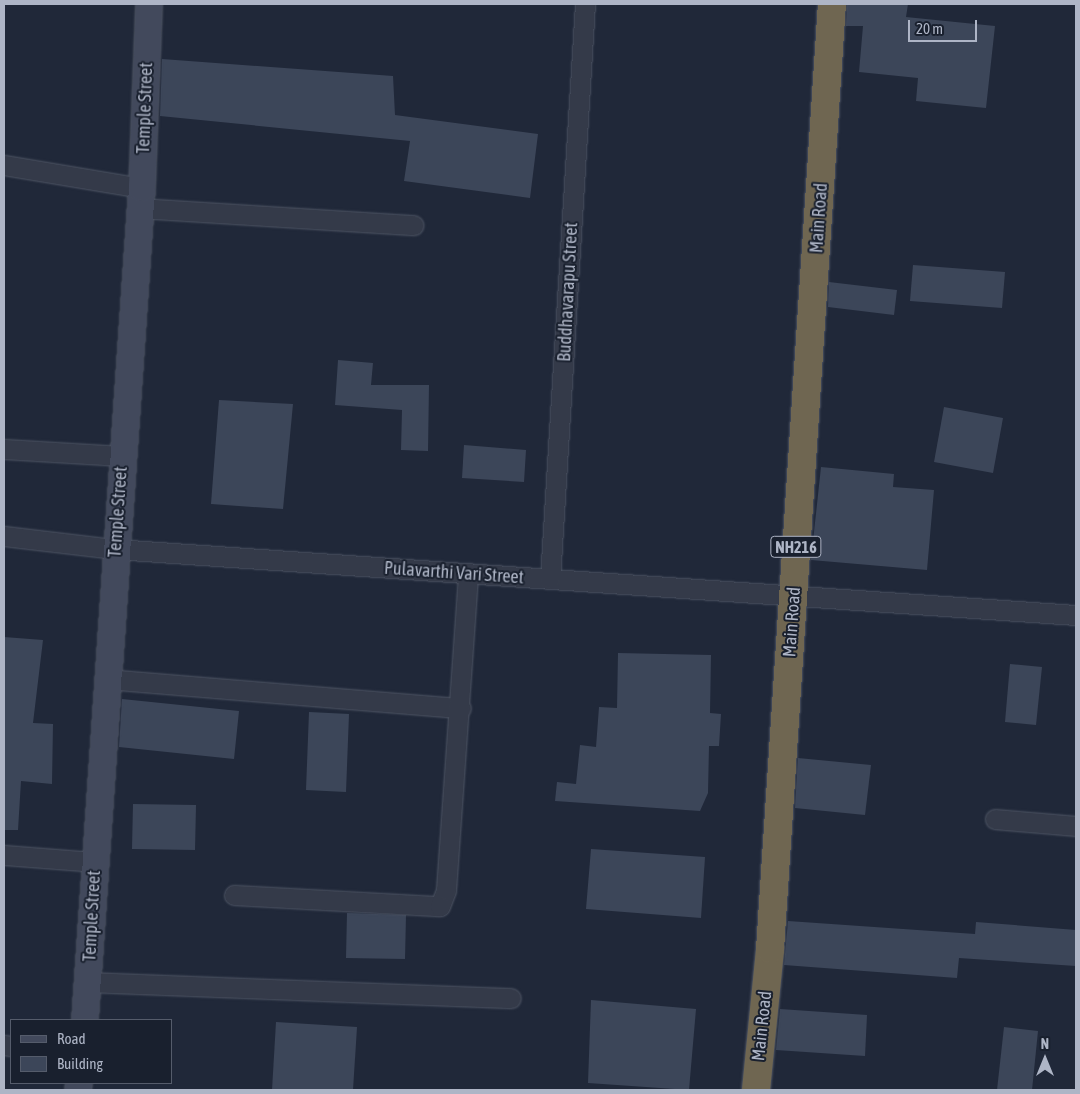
<!DOCTYPE html>
<style>
body{margin:0}
#map{position:relative;width:1080px;height:1094px;overflow:hidden;background:#202839;font-family:"Asap Condensed",sans-serif}
div>[style]{position:absolute}
[style*='--x']{left:calc(var(--x)*1px);top:calc(var(--y)*1px);width:calc(var(--w)*1px);rotate:calc(var(--a)*1deg)}
.building>*{inset:0;background:#3c4659}
.roads{filter:drop-shadow(0 0 1px #4e5564) drop-shadow(0 0 1px #4e5564)}
.street>*{height:19px;margin:-9.5px;padding:0 9.5px;transform-origin:9.5px;border-radius:9.5px;background:#343a49}
.secondary>*{height:26px;margin:-13px;padding:0 13px;transform-origin:13px;border-radius:13px;background:#42495c}
.highway>*{height:28px;margin:-14px;padding:0 14px;transform-origin:14px;border-radius:14px;background:#6f6651}
span{translate:-50% -50%;white-space:nowrap;text-align:center;line-height:1.15;-webkit-text-stroke:4px #19202e;paint-order:stroke}
.shield-label span{padding:1px 4px;background:#19202e;border:1px solid;border-radius:4px;-webkit-text-stroke-width:0}
.shield-label{font-size:16px;color:#aeb5c6;font-weight:700}
.street-label{font-size:18px;color:#aeb5c6}
.frame{position:absolute;inset:0;border:5px solid #aeb5c6;pointer-events:none}
.legend{position:absolute;left:10px;top:1019px;width:162px;height:65px;box-sizing:border-box;background:#19202e;border:1px solid #555c6b;margin:0;padding:6px 9px;list-style:none;font-size:15px;color:#aeb5c6}
.legend li{display:flex;align-items:center;gap:10px;height:25px}
.legend b{width:25px;border:1px solid #555c6b}
.north{position:absolute;left:1020px;top:1034px;width:50px;height:50px;-webkit-text-stroke:4px #19202e;paint-order:stroke;rotate:0deg;font-size:14px;font-weight:700;line-height:20px;text-align:center;color:#aeb5c6}
.north::after{content:'';display:block;margin:auto;width:18px;height:22px;background:#aeb5c6;clip-path:polygon(50% 0,100% 100%,50% 72%,0 100%)}
.scale{position:absolute;left:908px;top:20px;width:69px;height:22px;box-sizing:border-box;border:2px solid #aeb5c6;border-top:0;padding-left:6px;font-size:15px;line-height:18px;white-space:nowrap;color:#aeb5c6;-webkit-text-stroke:4px #19202e;paint-order:stroke}
</style>
<div id="map">
<div class="building">
<div style="clip-path:polygon(847px 4px,908px 4px,906px 17px,995px 26px,986px 108px,916px 101px,918px 78px,859px 72px,863px 26px,846px 26px)"></div>
<div style="clip-path:polygon(162px 59px,393px 76px,395px 115px,538px 134px,530px 198px,404px 181px,410px 141px,160px 116px)"></div>
<div style="clip-path:polygon(913px 265px,1005px 272px,1002px 308px,910px 301px)"></div>
<div style="clip-path:polygon(829px 282px,897px 290px,894px 315px,828px 307px)"></div>
<div style="clip-path:polygon(338px 360px,373px 363px,371px 385px,429px 385px,428px 451px,401px 450px,402px 410px,335px 405px)"></div>
<div style="clip-path:polygon(219px 400px,293px 404px,283px 509px,211px 504px)"></div>
<div style="clip-path:polygon(944px 407px,1003px 418px,993px 473px,934px 462px)"></div>
<div style="clip-path:polygon(464px 445px,526px 450px,524px 482px,462px 478px)"></div>
<div style="clip-path:polygon(821px 467px,894px 474px,893px 487px,934px 490px,927px 570px,811px 560px)"></div>
<div style="clip-path:polygon(4px 637px,43px 640px,33px 723px,53px 724px,52px 784px,21px 781px,18px 830px,4px 830px)"></div>
<div style="clip-path:polygon(618px 653px,711px 655px,710px 713px,721px 714px,719px 746px,709px 746px,708px 793px,700px 811px,555px 801px,557px 782px,576px 784px,580px 745px,596px 747px,599px 707px,617px 708px)"></div>
<div style="clip-path:polygon(1010px 664px,1042px 667px,1036px 725px,1005px 722px)"></div>
<div style="clip-path:polygon(122px 699px,239px 711px,234px 759px,119px 747px)"></div>
<div style="clip-path:polygon(309px 712px,349px 714px,346px 792px,306px 790px)"></div>
<div style="clip-path:polygon(798px 758px,871px 765px,865px 815px,795px 808px)"></div>
<div style="clip-path:polygon(133px 804px,196px 805px,195px 850px,132px 849px)"></div>
<div style="clip-path:polygon(591px 849px,705px 857px,701px 918px,586px 909px)"></div>
<div style="clip-path:polygon(347px 913px,406px 915px,405px 959px,346px 958px)"></div>
<div style="clip-path:polygon(788px 921px,975px 934px,976px 922px,1076px 930px,1076px 966px,959px 958px,957px 978px,784px 965px)"></div>
<div style="clip-path:polygon(591px 1000px,696px 1009px,689px 1090px,588px 1083px)"></div>
<div style="clip-path:polygon(780px 1009px,867px 1015px,865px 1056px,776px 1050px)"></div>
<div style="clip-path:polygon(276px 1022px,357px 1027px,353px 1090px,272px 1090px)"></div>
<div style="clip-path:polygon(1004px 1027px,1038px 1031px,1032px 1090px,997px 1090px)"></div>
</div>
<div class="roads">
<div class="street">
<div style="--x:4;--y:165;--w:140;--a:9.5"></div>
<div style="--x:140;--y:208;--w:274;--a:3.6"></div>
<div style="--x:4;--y:449;--w:118;--a:3.4"></div>
<div style="--x:4;--y:536;--w:112;--a:6.7"></div>
<div style="--x:115;--y:549;--w:963;--a:3.93"></div>
<div style="--x:550;--y:579;--w:576;--a:-86.52"></div>
<div style="--x:106;--y:679;--w:356;--a:4.7"></div>
<div style="--x:995;--y:819;--w:81;--a:4.9"></div>
<div style="--x:4;--y:855;--w:90;--a:4.4"></div>
<div style="--x:234;--y:895;--w:206;--a:3.1"></div>
<div style="--x:440;--y:906;--w:17;--a:-69"></div>
<div style="--x:446;--y:890;--w:317;--a:-86"></div>
<div style="--x:89;--y:982;--w:422;--a:2.2"></div>
<div style="--x:4;--y:1045;--w:7;--a:8"></div>
</div>
<div class="secondary">
<div style="--x:85;--y:1020;--w:834;--a:-86.08"></div>
<div style="--x:142;--y:188;--w:184;--a:-87.8"></div>
<div style="--x:78;--y:1090;--w:7;--a:-82"></div>
</div>
<div class="highway">
<div style="--x:756;--y:1090;--w:142;--a:-84.3"></div>
<div style="--x:770;--y:949;--w:947;--a:-86.25"></div>
</div>
</div>
<div class="shield-label">
<span style="left:796px;top:547px">NH216</span>
</div>
<div class="street-label">
<span style="left:145px;top:108px;rotate:-88deg">Temple Street</span>
<span style="left:819px;top:218px;rotate:-86deg">Main Road</span>
<span style="left:568px;top:292px;rotate:-87deg">Buddhavarapu Street</span>
<span style="left:118px;top:512px;rotate:-86deg">Temple Street</span>
<span style="left:454px;top:573px;rotate:4deg">Pulavarthi Vari Street</span>
<span style="left:792px;top:622px;rotate:-86deg">Main Road</span>
<span style="left:92px;top:916px;rotate:-87deg">Temple Street</span>
<span style="left:762px;top:1026px;rotate:-84deg">Main Road</span>
</div>
<div class="frame"></div>
<ul class="legend">
<li><b style="height:6px;background:#42495c"></b>Road</li>
<li><b style="height:14px;background:#3c4659"></b>Building</li>
</ul>
<div class="north">N</div>
<div class="scale">20 m</div>
</div>
